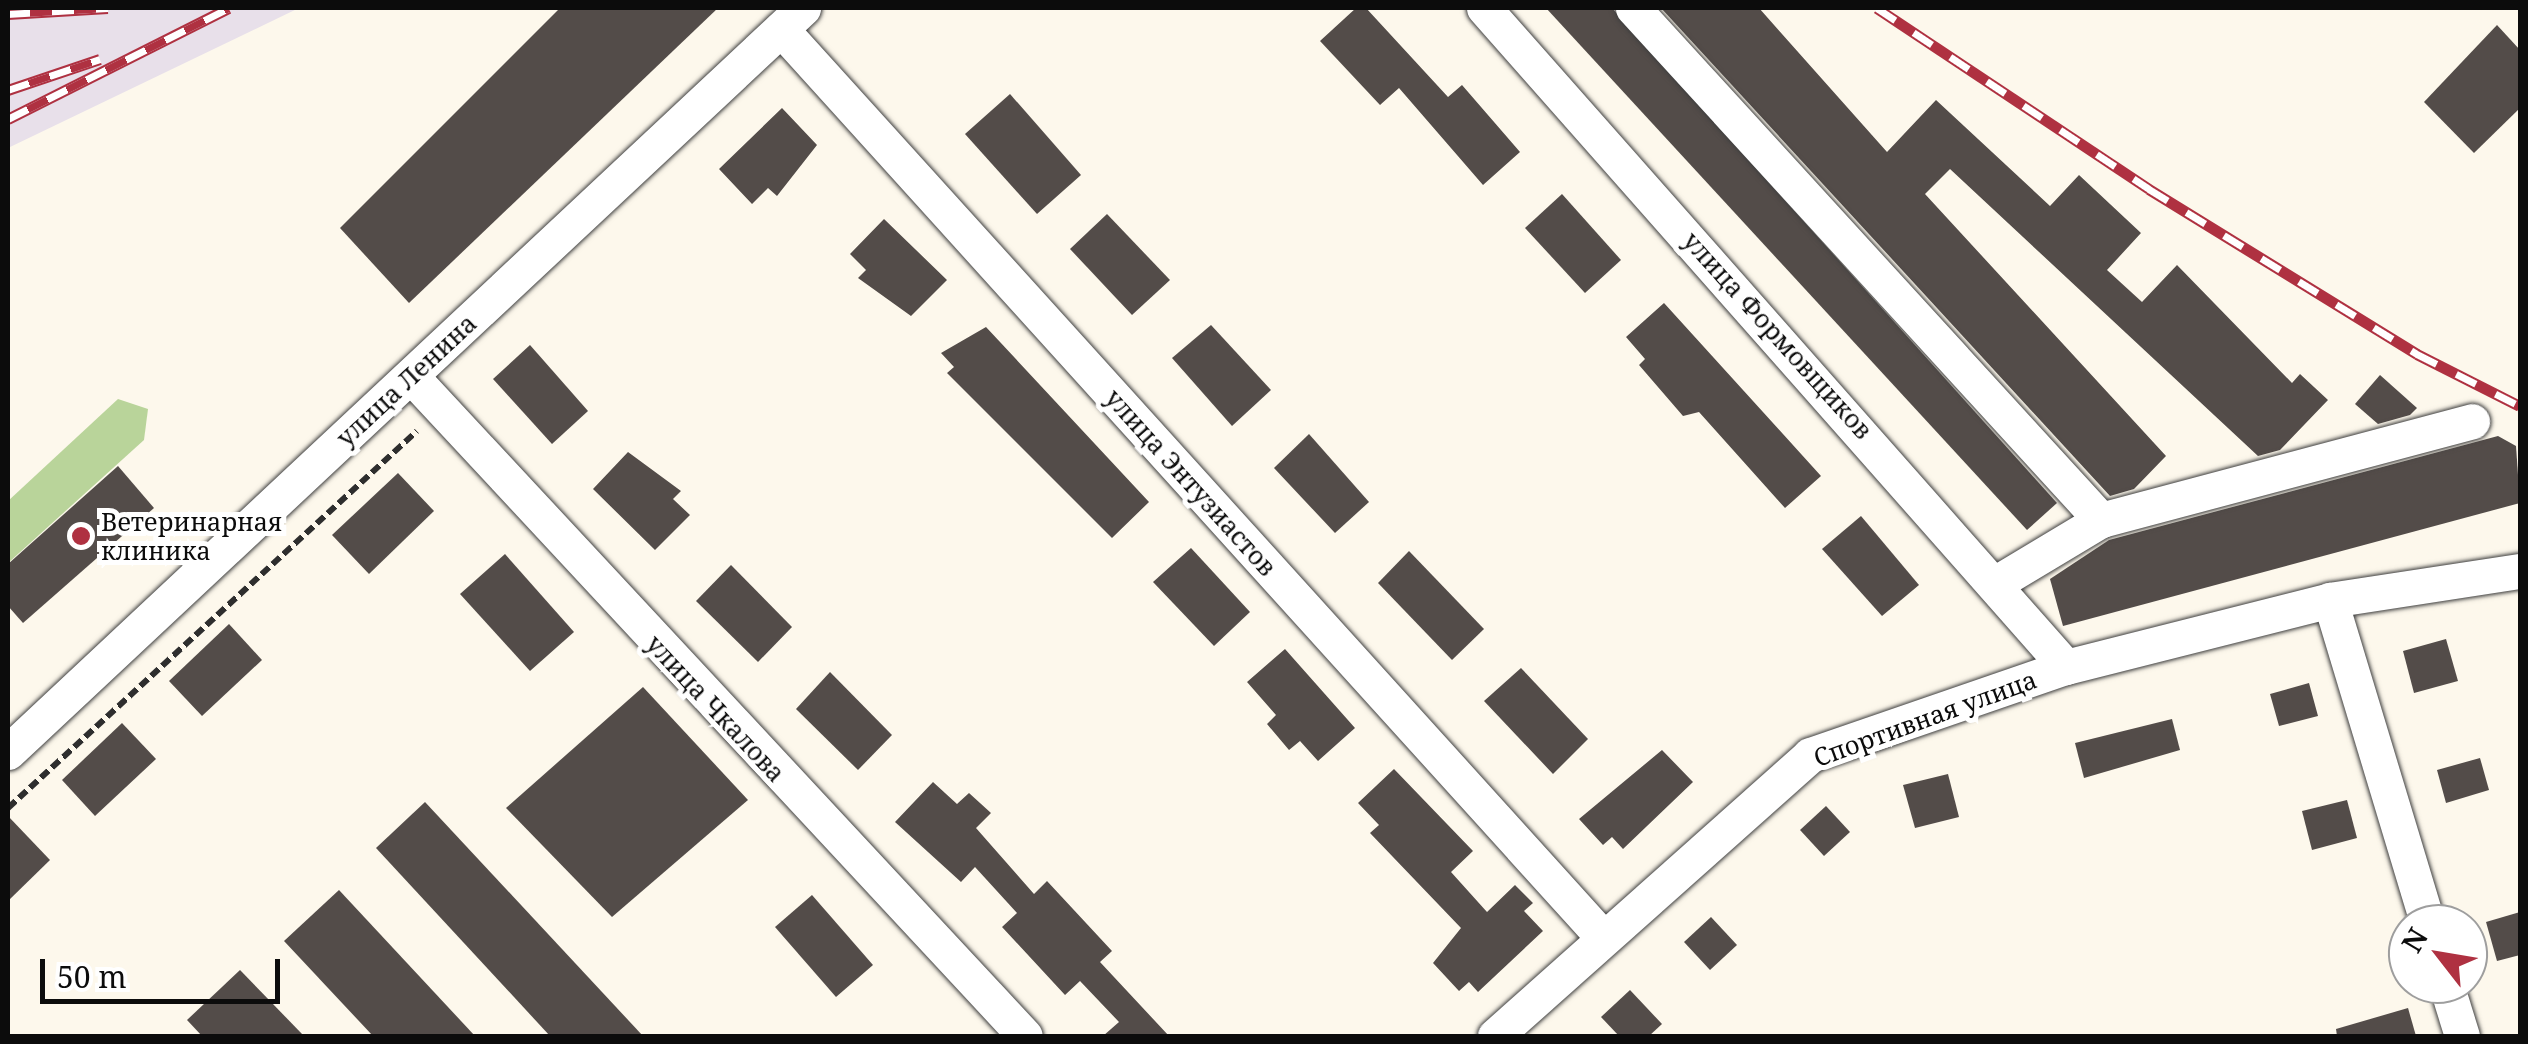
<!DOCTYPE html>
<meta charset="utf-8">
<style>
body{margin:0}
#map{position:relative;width:2528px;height:1044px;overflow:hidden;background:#fdf8ec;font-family:"Noto Serif",serif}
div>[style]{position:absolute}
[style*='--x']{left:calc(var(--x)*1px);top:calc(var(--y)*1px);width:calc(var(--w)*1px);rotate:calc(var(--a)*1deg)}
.industrial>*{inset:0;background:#e8e0ea}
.forest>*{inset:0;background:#b9d49a}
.building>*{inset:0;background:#534c49}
.path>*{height:6px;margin-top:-3px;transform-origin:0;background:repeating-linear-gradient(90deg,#2e2e2e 0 10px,transparent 0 15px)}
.roads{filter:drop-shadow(0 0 2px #3f3f3f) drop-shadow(0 0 2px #3f3f3f)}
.minor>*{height:35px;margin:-17.5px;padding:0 17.5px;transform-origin:17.5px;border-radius:17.5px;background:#fff}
.rail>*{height:11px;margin-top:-5.5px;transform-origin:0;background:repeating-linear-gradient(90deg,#fff 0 22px,#af3141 0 44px);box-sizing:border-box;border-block:2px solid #af3141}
.dots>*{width:28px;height:28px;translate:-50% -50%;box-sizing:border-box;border:5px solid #fff;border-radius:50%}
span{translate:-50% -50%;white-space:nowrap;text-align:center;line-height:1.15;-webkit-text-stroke:10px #fff;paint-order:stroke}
.street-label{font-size:25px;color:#0c0c0c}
.poi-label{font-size:25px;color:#0c0c0c}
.left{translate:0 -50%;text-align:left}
.frame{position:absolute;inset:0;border:10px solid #0c0c0c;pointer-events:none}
.north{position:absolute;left:2388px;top:904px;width:100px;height:100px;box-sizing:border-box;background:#fff;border:2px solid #9e9e9e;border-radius:50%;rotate:301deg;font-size:28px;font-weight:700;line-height:40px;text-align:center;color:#0c0c0c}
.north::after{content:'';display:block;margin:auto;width:35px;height:45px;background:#af3141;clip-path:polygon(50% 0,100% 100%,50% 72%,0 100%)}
.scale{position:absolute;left:40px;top:959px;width:240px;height:45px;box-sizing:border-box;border:5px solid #0c0c0c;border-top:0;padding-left:12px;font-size:30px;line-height:35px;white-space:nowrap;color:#0c0c0c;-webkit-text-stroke:8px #fff;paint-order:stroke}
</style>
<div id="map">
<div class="industrial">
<div style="clip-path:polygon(8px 8px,299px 8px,8px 148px)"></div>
</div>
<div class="forest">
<div style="clip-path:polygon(118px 399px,148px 409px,144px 440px,8px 563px,8px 501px)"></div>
</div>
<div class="building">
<div style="clip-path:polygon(560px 8px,718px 8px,409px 303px,340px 228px)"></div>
<div style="clip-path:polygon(1356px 8px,1366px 8px,1448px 97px,1462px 85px,1520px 152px,1483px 185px,1399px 88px,1380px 105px,1320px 41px)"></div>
<div style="clip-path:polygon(1546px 8px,1612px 8px,2057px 503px,2027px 530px)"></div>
<div style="clip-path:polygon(1661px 8px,1759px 8px,1887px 152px,1936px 100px,2050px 206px,2079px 175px,2141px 233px,2107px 270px,2142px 302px,2177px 265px,2292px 383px,2300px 374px,2328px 400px,2280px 450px,2258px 456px,1950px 169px,1925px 194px,2166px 456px,2134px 489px,2110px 496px)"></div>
<div style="clip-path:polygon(2497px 25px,2520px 50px,2520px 108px,2474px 153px,2424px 102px)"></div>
<div style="clip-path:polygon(1010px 94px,1081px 175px,1037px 214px,965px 134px)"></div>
<div style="clip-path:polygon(782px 108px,817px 145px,777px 196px,768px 188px,752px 204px,719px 169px)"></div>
<div style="clip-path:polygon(1562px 194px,1621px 260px,1585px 293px,1525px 228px)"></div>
<div style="clip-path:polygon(1107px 214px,1170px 280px,1132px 315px,1070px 249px)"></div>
<div style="clip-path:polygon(884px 219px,947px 280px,911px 316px,858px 278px,866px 270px,850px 254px)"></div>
<div style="clip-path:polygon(1664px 303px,1821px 476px,1785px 508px,1699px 412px,1683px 416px,1639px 365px,1645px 359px,1626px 337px)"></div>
<div style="clip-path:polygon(1211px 325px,1271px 390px,1232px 426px,1172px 358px)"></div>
<div style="clip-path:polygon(986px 327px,1149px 502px,1112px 538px,947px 373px,954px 367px,941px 353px)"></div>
<div style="clip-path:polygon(530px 345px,588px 411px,552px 444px,493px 379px)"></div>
<div style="clip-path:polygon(2380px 375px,2417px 408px,2410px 415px,2378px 424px,2355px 404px)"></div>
<div style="clip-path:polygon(1309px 434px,1369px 502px,1335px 533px,1274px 468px)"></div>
<div style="clip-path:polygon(2498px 436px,2516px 446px,2520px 503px,2063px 626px,2050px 579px,2109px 540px)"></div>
<div style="clip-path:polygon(628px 452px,681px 491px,673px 499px,690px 515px,655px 550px,593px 489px)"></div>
<div style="clip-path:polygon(118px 466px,154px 508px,23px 623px,8px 606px,8px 564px)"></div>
<div style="clip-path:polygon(398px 473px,434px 511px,369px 574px,332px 535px)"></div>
<div style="clip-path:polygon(1861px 516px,1919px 585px,1882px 616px,1822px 549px)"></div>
<div style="clip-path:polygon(1191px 548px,1250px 612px,1214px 646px,1153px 582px)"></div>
<div style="clip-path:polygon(1409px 551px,1484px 629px,1452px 660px,1378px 583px)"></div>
<div style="clip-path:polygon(505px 554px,574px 632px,530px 671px,460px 594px)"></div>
<div style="clip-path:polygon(731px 565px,792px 627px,758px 662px,696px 601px)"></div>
<div style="clip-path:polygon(229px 624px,262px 660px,202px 716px,169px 681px)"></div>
<div style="clip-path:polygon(2446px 639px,2458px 681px,2414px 693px,2403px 651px)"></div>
<div style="clip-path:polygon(1285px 649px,1355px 728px,1318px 761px,1300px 741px,1289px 750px,1267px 724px,1276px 715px,1247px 682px)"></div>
<div style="clip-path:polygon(1521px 668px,1588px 739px,1553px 774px,1484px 701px)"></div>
<div style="clip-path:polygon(830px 672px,892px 735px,858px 770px,796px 709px)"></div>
<div style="clip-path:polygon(2309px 683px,2318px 716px,2279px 726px,2270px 694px)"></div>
<div style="clip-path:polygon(643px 687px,748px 800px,612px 917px,506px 808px)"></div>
<div style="clip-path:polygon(2172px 719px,2180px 750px,2084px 778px,2075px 743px)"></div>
<div style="clip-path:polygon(122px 723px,156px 759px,95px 816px,62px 780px)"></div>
<div style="clip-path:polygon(1662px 750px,1693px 782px,1623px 849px,1612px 837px,1603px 845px,1579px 819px)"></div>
<div style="clip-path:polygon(2480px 758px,2489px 790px,2446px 803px,2437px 770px)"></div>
<div style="clip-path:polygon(1394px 769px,1473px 851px,1451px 872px,1487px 912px,1515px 885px,1533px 903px,1524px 911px,1543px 931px,1478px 992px,1469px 982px,1459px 991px,1433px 963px,1461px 928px,1370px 833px,1379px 825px,1358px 803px)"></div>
<div style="clip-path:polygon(1948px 774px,1959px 817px,1915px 828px,1903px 785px)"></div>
<div style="clip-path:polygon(933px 782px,957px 804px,969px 793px,991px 813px,976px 828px,1034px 894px,1047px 881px,1112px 951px,1100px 962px,1169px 1036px,1103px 1036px,1119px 1022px,1080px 981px,1065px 995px,1002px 927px,1017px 913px,975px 867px,961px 882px,895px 822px)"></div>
<div style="clip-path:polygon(2347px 800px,2357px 838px,2312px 850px,2302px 811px)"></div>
<div style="clip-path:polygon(425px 802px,643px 1036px,550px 1036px,376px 848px)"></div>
<div style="clip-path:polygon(1826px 806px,1850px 832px,1824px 856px,1800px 830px)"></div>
<div style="clip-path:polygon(8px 816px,50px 860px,8px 901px)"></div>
<div style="clip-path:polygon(339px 890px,475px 1036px,373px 1036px,284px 941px)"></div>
<div style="clip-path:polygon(812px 895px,873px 965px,836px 997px,775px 927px)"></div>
<div style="clip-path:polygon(2520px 912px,2520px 955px,2497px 961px,2486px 922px)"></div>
<div style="clip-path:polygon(1711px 917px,1737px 945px,1710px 970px,1684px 942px)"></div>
<div style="clip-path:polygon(240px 970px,304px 1036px,202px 1036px,187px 1020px)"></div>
<div style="clip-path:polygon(1630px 990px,1662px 1024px,1649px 1036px,1619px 1036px,1601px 1017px)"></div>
<div style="clip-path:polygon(2408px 1008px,2416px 1036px,2337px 1036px,2336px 1029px)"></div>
</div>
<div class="path">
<div style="--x:8;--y:808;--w:556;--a:-42.67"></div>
</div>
<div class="roads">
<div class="minor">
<div style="--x:1484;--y:8;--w:879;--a:48.55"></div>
<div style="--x:1633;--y:8;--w:694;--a:47.57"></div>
<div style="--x:781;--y:29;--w:1221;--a:47.86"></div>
<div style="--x:411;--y:376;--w:901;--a:47.07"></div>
<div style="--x:1996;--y:583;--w:122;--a:-31"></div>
<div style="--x:2101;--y:520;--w:384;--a:-14.9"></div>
<div style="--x:2330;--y:600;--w:338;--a:73.2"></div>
<div style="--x:8;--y:752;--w:1089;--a:-43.1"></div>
<div style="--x:2446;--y:984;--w:54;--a:72.9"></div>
<div style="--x:1495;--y:1036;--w:422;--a:-41.7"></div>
<div style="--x:1810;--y:755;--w:271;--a:-19"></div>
<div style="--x:2066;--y:667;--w:272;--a:-14.2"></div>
<div style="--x:2330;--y:600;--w:192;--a:-8.7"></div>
</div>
</div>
<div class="rail">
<div style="--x:1877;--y:8;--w:327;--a:33.6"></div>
<div style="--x:2149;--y:189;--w:315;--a:31.6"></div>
<div style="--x:2417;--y:354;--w:115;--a:26.8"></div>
<div style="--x:8;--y:14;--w:100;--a:-3.4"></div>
<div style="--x:8;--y:90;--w:97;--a:-18.6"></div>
<div style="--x:8;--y:119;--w:247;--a:-26.7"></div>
</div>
<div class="dots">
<div style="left:81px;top:536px;background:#af3141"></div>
</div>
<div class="street-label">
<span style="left:1778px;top:335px;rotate:48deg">улица Формовщиков</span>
<span style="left:406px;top:380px;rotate:-43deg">улица Ленина</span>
<span style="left:1191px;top:482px;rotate:48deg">улица Энтузиастов</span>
<span style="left:716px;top:708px;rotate:47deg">улица Чкалова</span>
<span style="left:1925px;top:718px;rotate:-20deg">Спортивная улица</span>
</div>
<div class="poi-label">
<span class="left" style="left:101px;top:536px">Ветеринарная<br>клиника</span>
</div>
<div class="frame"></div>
<div class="north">N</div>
<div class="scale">50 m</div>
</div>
